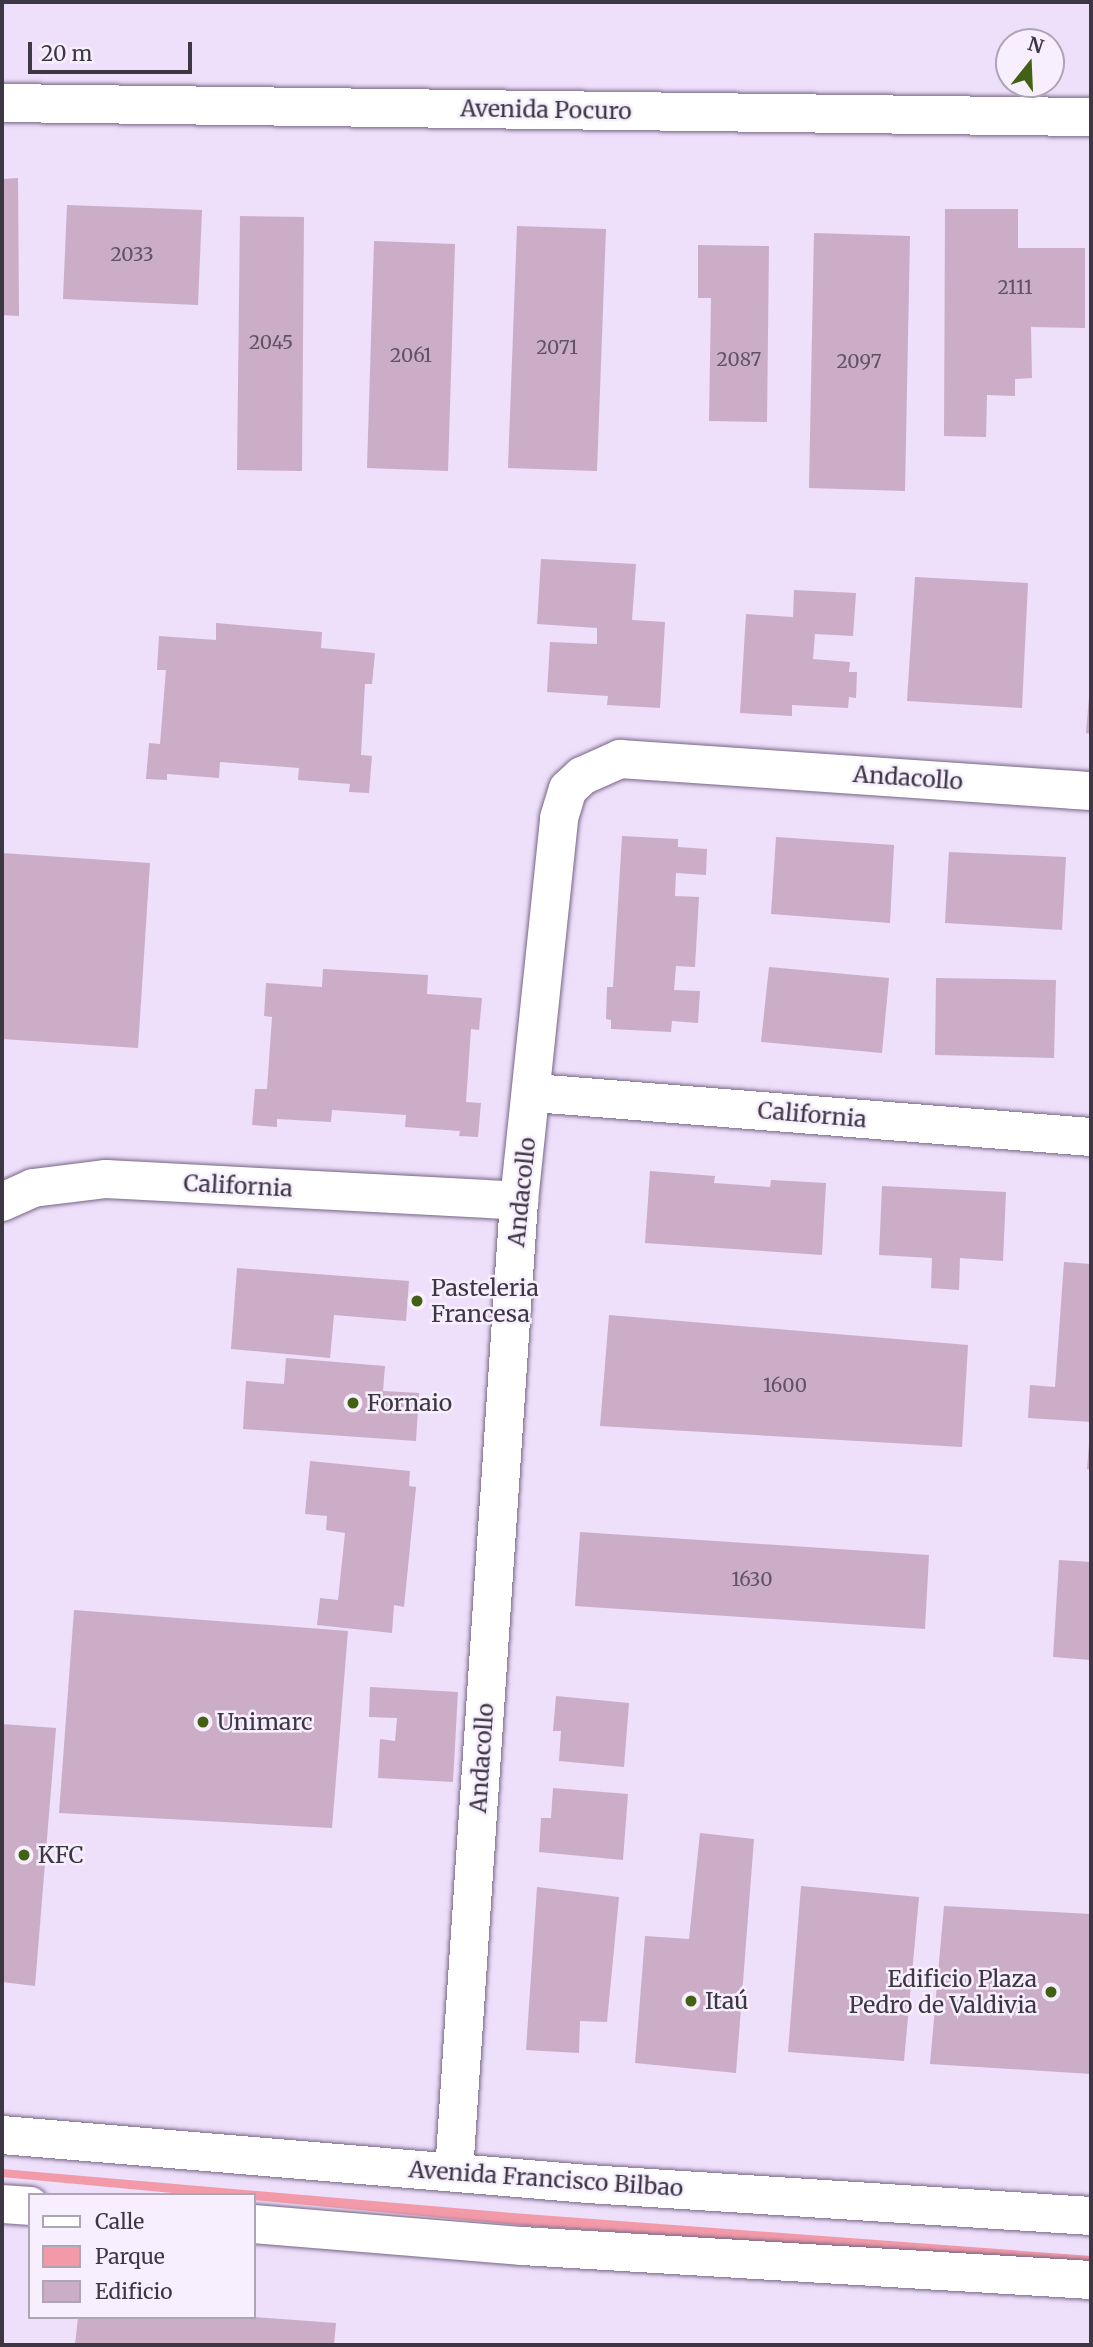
<!DOCTYPE html>
<meta charset="utf-8">
<style>
body{margin:0}
#map{position:relative;width:1093px;height:2347px;overflow:hidden;background:#eedffb;font-family:Merriweather,serif}
div>[style]{position:absolute}
[style*='--x']{left:calc(var(--x)*1px);top:calc(var(--y)*1px);width:calc(var(--w)*1px);rotate:calc(var(--a)*1deg)}
.green>*{inset:0;background:#f39aa9}
.building>*{inset:0;background:#cbadc8}
.roads{filter:drop-shadow(0 0 2px #766584) drop-shadow(0 0 2px #766584)}
.street>*{height:38px;margin:-19px;padding:0 19px;transform-origin:19px;border-radius:19px;background:#fff}
.secondary>*{height:38px;margin:-19px;padding:0 19px;transform-origin:19px;border-radius:19px;background:#fff}
.primary>*{height:38px;margin:-19px;padding:0 19px;transform-origin:19px;border-radius:19px;background:#fff}
.dots>*{width:19px;height:19px;translate:-50% -50%;box-sizing:border-box;border:4px solid #f7effd;border-radius:50%}
span{translate:-50% -50%;white-space:nowrap;text-align:center;line-height:1.15;-webkit-text-stroke:5px #f7effd;paint-order:stroke}
.number-label{font-size:19px;color:#605464}
.number-label span{-webkit-text-stroke-width:0}
.street-label{font-size:23px;color:#3d3643}
.poi-label{font-size:23px;color:#3d3643}
.left{translate:0 -50%;text-align:left}
.right{translate:-100% -50%;text-align:right}
.frame{position:absolute;inset:0;border:4px solid #3d3643;pointer-events:none}
.legend{position:absolute;left:28px;top:2193px;width:228px;height:126px;box-sizing:border-box;background:#f7effd;border:2px solid #ada5b3;margin:0;padding:9px 12px;list-style:none;font-size:21px;color:#3d3643}
.legend li{display:flex;align-items:center;gap:14px;height:35px}
.legend b{width:35px;border:2px solid #ada5b3}
.north{position:absolute;left:995px;top:28px;width:70px;height:70px;box-sizing:border-box;background:#f7effd;border:2px solid #ada5b3;border-radius:50%;rotate:18deg;font-size:19px;font-weight:700;line-height:28px;text-align:center;color:#3d3643}
.north::after{content:'';display:block;margin:auto;width:24px;height:32px;background:#426115;clip-path:polygon(50% 0,100% 100%,50% 72%,0 100%)}
.scale{position:absolute;left:28px;top:42px;width:164px;height:32px;box-sizing:border-box;border:4px solid #3d3643;border-top:0;padding-left:9px;font-size:21px;line-height:24px;white-space:nowrap;color:#3d3643;-webkit-text-stroke:5px #f7effd;paint-order:stroke}
</style>
<div id="map">
<div class="green">
<div style="clip-path:polygon(2px 2169px,512px 2213px,1091px 2256px,1091px 2264px,529px 2226px,254px 2200px,254px 2195px,194px 2195px,2px 2177px)"></div>
</div>
<div class="building">
<div style="clip-path:polygon(18px 178px,19px 316px,2px 315px,2px 179px)"></div>
<div style="clip-path:polygon(67px 205px,202px 210px,198px 305px,63px 299px)"></div>
<div style="clip-path:polygon(945px 209px,1018px 209px,1018px 248px,1085px 248px,1085px 328px,1031px 327px,1032px 378px,1015px 379px,1015px 396px,987px 395px,986px 437px,944px 436px)"></div>
<div style="clip-path:polygon(240px 216px,304px 217px,302px 471px,237px 470px)"></div>
<div style="clip-path:polygon(517px 226px,606px 229px,597px 471px,508px 468px)"></div>
<div style="clip-path:polygon(814px 233px,910px 236px,905px 491px,809px 488px)"></div>
<div style="clip-path:polygon(374px 241px,455px 244px,448px 471px,367px 468px)"></div>
<div style="clip-path:polygon(698px 245px,769px 246px,767px 422px,709px 421px,711px 298px,698px 298px)"></div>
<div style="clip-path:polygon(541px 559px,636px 564px,632px 620px,665px 622px,660px 708px,607px 705px,608px 696px,547px 692px,550px 642px,597px 644px,597px 628px,537px 624px)"></div>
<div style="clip-path:polygon(915px 577px,1028px 583px,1022px 708px,907px 701px)"></div>
<div style="clip-path:polygon(794px 590px,856px 593px,853px 636px,815px 634px,813px 659px,850px 662px,849px 672px,857px 672px,856px 698px,849px 697px,848px 708px,792px 705px,792px 716px,740px 713px,746px 614px,793px 617px)"></div>
<div style="clip-path:polygon(216px 623px,322px 632px,321px 648px,375px 653px,372px 684px,365px 684px,361px 755px,372px 756px,369px 793px,349px 792px,350px 784px,298px 780px,299px 768px,220px 762px,219px 778px,167px 774px,167px 780px,146px 779px,149px 743px,160px 744px,166px 670px,157px 670px,159px 636px,216px 640px)"></div>
<div style="clip-path:polygon(1089px 697px,1091px 697px,1091px 734px,1086px 733px)"></div>
<div style="clip-path:polygon(622px 836px,678px 839px,678px 847px,707px 849px,706px 875px,676px 873px,675px 896px,699px 897px,695px 967px,676px 966px,674px 990px,700px 991px,698px 1023px,672px 1021px,671px 1032px,611px 1029px,611px 1020px,606px 1019px,607px 987px,613px 987px)"></div>
<div style="clip-path:polygon(776px 837px,894px 845px,890px 923px,771px 914px)"></div>
<div style="clip-path:polygon(949px 852px,1066px 857px,1062px 930px,945px 923px)"></div>
<div style="clip-path:polygon(2px 853px,150px 863px,138px 1048px,2px 1039px)"></div>
<div style="clip-path:polygon(769px 967px,889px 978px,882px 1053px,761px 1042px)"></div>
<div style="clip-path:polygon(323px 969px,428px 975px,427px 994px,482px 998px,479px 1030px,471px 1029px,466px 1102px,481px 1103px,478px 1137px,459px 1136px,460px 1131px,405px 1127px,406px 1115px,332px 1110px,331px 1122px,277px 1119px,277px 1127px,252px 1125px,255px 1089px,267px 1089px,272px 1017px,264px 1016px,266px 983px,322px 987px)"></div>
<div style="clip-path:polygon(936px 978px,1056px 980px,1054px 1058px,935px 1055px)"></div>
<div style="clip-path:polygon(650px 1171px,715px 1176px,714px 1183px,770px 1187px,771px 1180px,826px 1183px,822px 1255px,645px 1243px)"></div>
<div style="clip-path:polygon(882px 1186px,1006px 1192px,1003px 1261px,960px 1258px,959px 1290px,931px 1288px,932px 1258px,879px 1255px)"></div>
<div style="clip-path:polygon(1064px 1262px,1091px 1264px,1091px 1422px,1028px 1418px,1030px 1385px,1055px 1387px)"></div>
<div style="clip-path:polygon(237px 1268px,409px 1281px,406px 1321px,334px 1315px,330px 1358px,231px 1349px)"></div>
<div style="clip-path:polygon(609px 1315px,968px 1345px,962px 1447px,600px 1426px)"></div>
<div style="clip-path:polygon(286px 1358px,385px 1366px,383px 1391px,419px 1393px,416px 1441px,243px 1429px,246px 1381px,284px 1384px)"></div>
<div style="clip-path:polygon(1089px 1444px,1091px 1444px,1091px 1470px,1087px 1469px)"></div>
<div style="clip-path:polygon(310px 1461px,410px 1471px,409px 1486px,416px 1487px,404px 1607px,394px 1605px,392px 1633px,317px 1625px,320px 1598px,338px 1600px,345px 1533px,326px 1530px,327px 1516px,305px 1514px)"></div>
<div style="clip-path:polygon(580px 1532px,929px 1555px,925px 1629px,575px 1606px)"></div>
<div style="clip-path:polygon(1059px 1560px,1091px 1562px,1091px 1660px,1053px 1657px)"></div>
<div style="clip-path:polygon(74px 1610px,348px 1631px,332px 1828px,59px 1813px)"></div>
<div style="clip-path:polygon(370px 1687px,458px 1692px,453px 1782px,378px 1778px,380px 1739px,395px 1741px,397px 1718px,369px 1717px)"></div>
<div style="clip-path:polygon(556px 1696px,629px 1703px,624px 1767px,559px 1761px,561px 1731px,553px 1731px)"></div>
<div style="clip-path:polygon(2px 1724px,56px 1728px,35px 1986px,2px 1982px)"></div>
<div style="clip-path:polygon(553px 1788px,628px 1794px,623px 1860px,539px 1852px,541px 1818px,551px 1818px)"></div>
<div style="clip-path:polygon(700px 1833px,754px 1839px,736px 2073px,635px 2063px,645px 1936px,689px 1939px)"></div>
<div style="clip-path:polygon(801px 1886px,919px 1897px,904px 2061px,788px 2052px)"></div>
<div style="clip-path:polygon(537px 1887px,619px 1897px,607px 2022px,580px 2021px,579px 2053px,526px 2050px)"></div>
<div style="clip-path:polygon(944px 1906px,1091px 1914px,1091px 2074px,930px 2064px)"></div>
<div style="clip-path:polygon(78px 2317px,254px 2317px,336px 2323px,334px 2345px,75px 2345px)"></div>
</div>
<div class="roads">
<div class="street">
<div style="--x:534;--y:1093;--w:559;--a:4.52"></div>
<div style="--x:2;--y:1202;--w:34;--a:-24"></div>
<div style="--x:33;--y:1188;--w:74;--a:-7"></div>
<div style="--x:106;--y:1179;--w:414;--a:3"></div>
<div style="--x:454;--y:2172;--w:973;--a:-86.17"></div>
<div style="--x:519;--y:1201;--w:385;--a:-84"></div>
<div style="--x:559;--y:818;--w:30;--a:-73"></div>
<div style="--x:568;--y:789;--w:19;--a:-43"></div>
<div style="--x:582;--y:776;--w:42;--a:-24.1"></div>
<div style="--x:620;--y:759;--w:472;--a:3.9"></div>
</div>
<div class="secondary">
<div style="--x:2;--y:103;--w:1089;--a:0.74"></div>
</div>
<div class="primary">
<div style="--x:2;--y:2135;--w:588;--a:4.78"></div>
<div style="--x:588;--y:2184;--w:504;--a:3.64"></div>
<div style="--x:2;--y:2204;--w:28;--a:4"></div>
<div style="--x:254;--y:2224;--w:269;--a:4.7"></div>
<div style="--x:522;--y:2246;--w:570;--a:3.42"></div>
</div>
</div>
<div class="dots">
<div style="left:417px;top:1301px;background:#426115"></div>
<div style="left:353px;top:1403px;background:#426115"></div>
<div style="left:203px;top:1722px;background:#426115"></div>
<div style="left:24px;top:1855px;background:#426115"></div>
<div style="left:1051px;top:1992px;background:#426115"></div>
<div style="left:691px;top:2001px;background:#426115"></div>
</div>
<div class="number-label">
<span style="left:132px;top:255px">2033</span>
<span style="left:1015px;top:288px">2111</span>
<span style="left:271px;top:343px">2045</span>
<span style="left:557px;top:348px">2071</span>
<span style="left:411px;top:356px">2061</span>
<span style="left:739px;top:360px">2087</span>
<span style="left:859px;top:362px">2097</span>
<span style="left:785px;top:1386px">1600</span>
<span style="left:752px;top:1580px">1630</span>
</div>
<div class="street-label">
<span style="left:546px;top:110px;rotate:1deg">Avenida Pocuro</span>
<span style="left:908px;top:778px;rotate:4deg">Andacollo</span>
<span style="left:812px;top:1115px;rotate:5deg">California</span>
<span style="left:238px;top:1186px;rotate:3deg">California</span>
<span style="left:522px;top:1192px;rotate:-84deg">Andacollo</span>
<span style="left:482px;top:1758px;rotate:-86deg">Andacollo</span>
<span style="left:546px;top:2179px;rotate:4deg">Avenida Francisco Bilbao</span>
</div>
<div class="poi-label">
<span class="left" style="left:431px;top:1301px">Pasteleria<br>Francesa</span>
<span class="left" style="left:367px;top:1403px">Fornaio</span>
<span class="left" style="left:217px;top:1722px">Unimarc</span>
<span class="left" style="left:38px;top:1855px">KFC</span>
<span class="right" style="left:1037px;top:1992px">Edificio Plaza<br>Pedro de Valdivia</span>
<span class="left" style="left:705px;top:2001px">Itaú</span>
</div>
<div class="frame"></div>
<ul class="legend">
<li><b style="height:9px;background:#fff"></b>Calle</li>
<li><b style="height:19px;background:#f39aa9"></b>Parque</li>
<li><b style="height:19px;background:#cbadc8"></b>Edificio</li>
</ul>
<div class="north">N</div>
<div class="scale">20 m</div>
</div>
